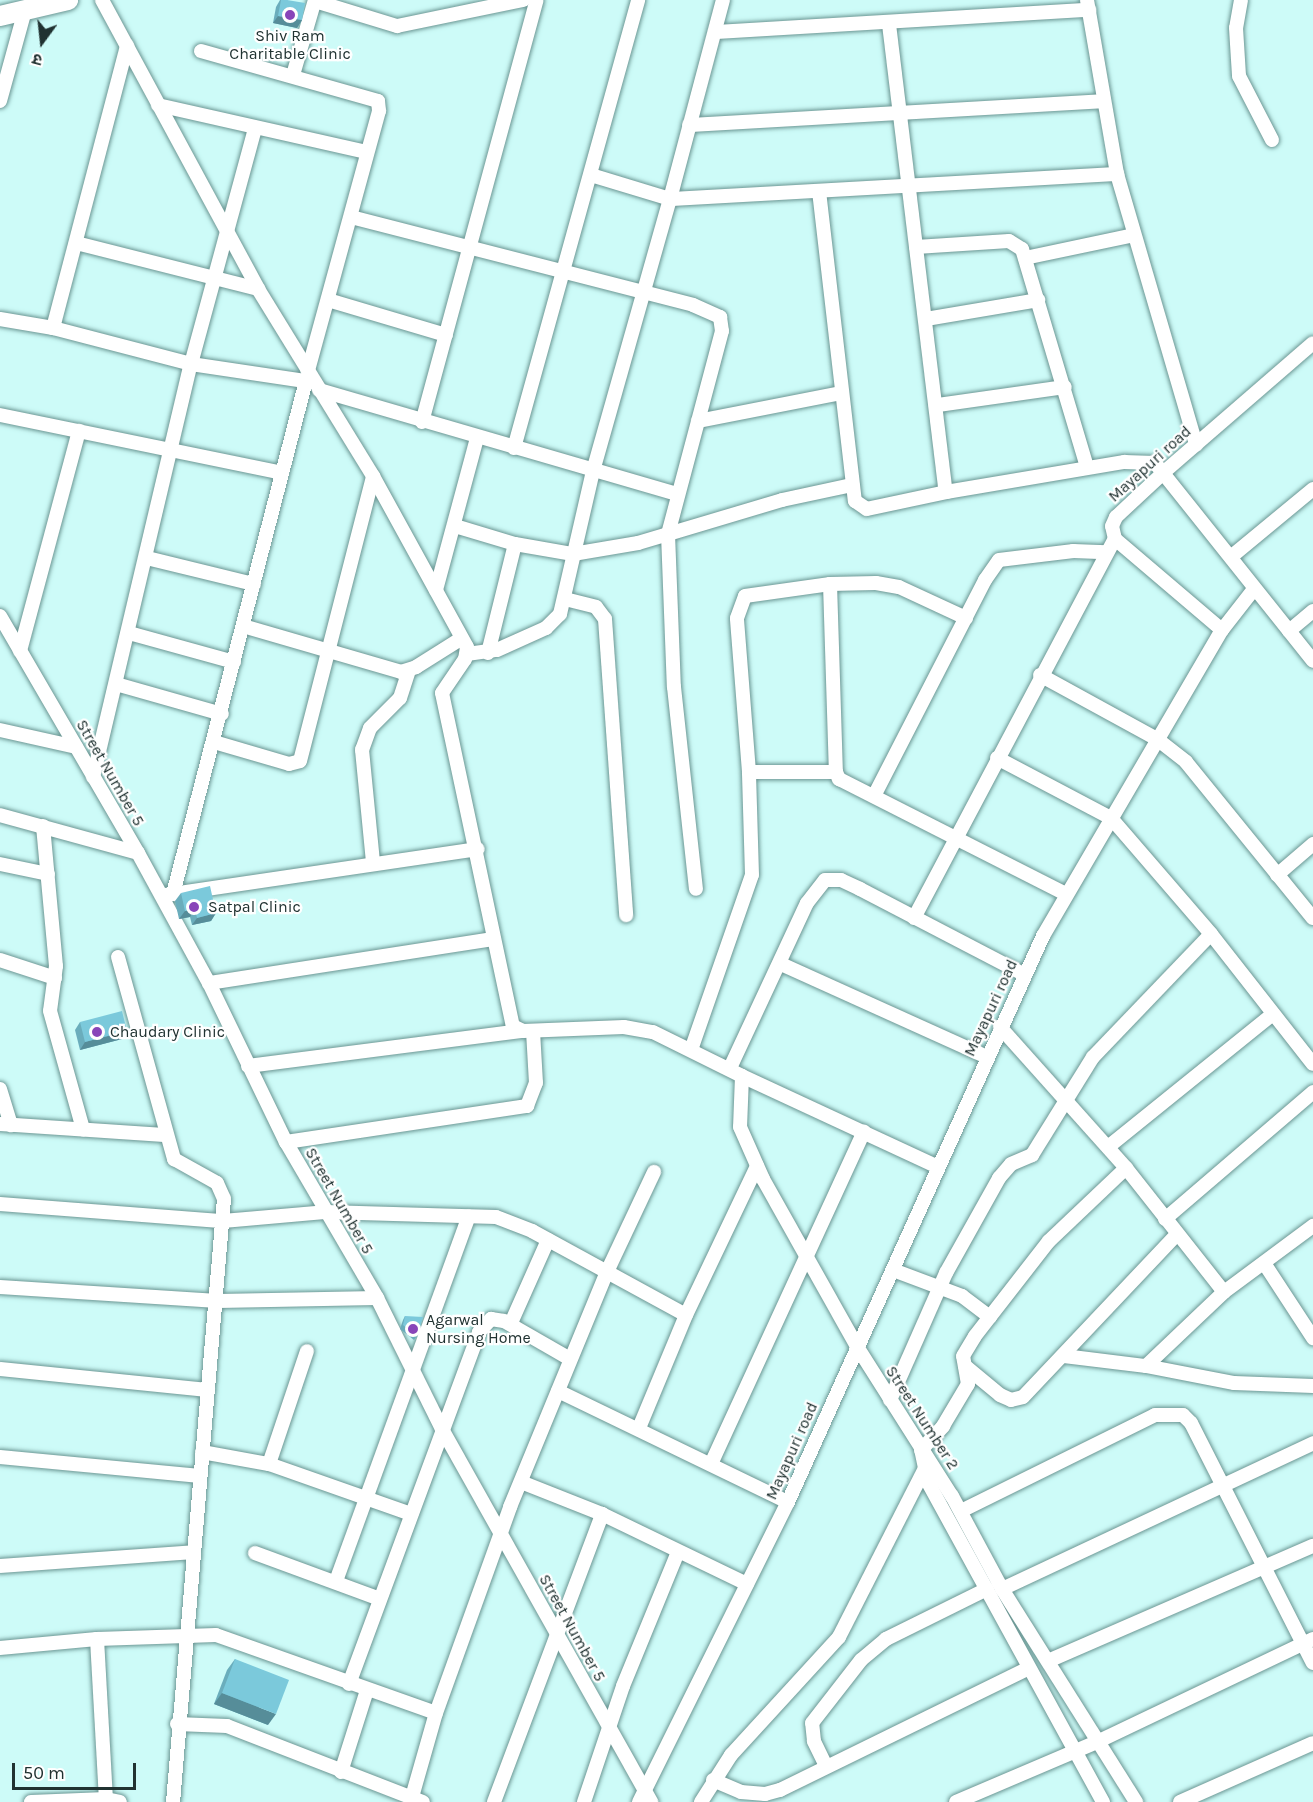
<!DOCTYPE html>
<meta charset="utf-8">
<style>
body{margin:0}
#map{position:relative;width:1313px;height:1802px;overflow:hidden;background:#cdfbf8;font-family:Karla,"Noto Sans Devanagari",sans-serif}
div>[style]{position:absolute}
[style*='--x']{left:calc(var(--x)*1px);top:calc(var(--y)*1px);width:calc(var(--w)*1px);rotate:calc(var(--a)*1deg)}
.roads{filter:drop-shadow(0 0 2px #6b9693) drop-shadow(0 0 2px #6b9693)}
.street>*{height:14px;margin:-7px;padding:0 7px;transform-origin:7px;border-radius:7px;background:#fff}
.secondary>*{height:20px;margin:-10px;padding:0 10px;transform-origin:10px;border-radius:10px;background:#fff}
.wall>*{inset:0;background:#6aadbc}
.shaded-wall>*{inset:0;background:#568d99}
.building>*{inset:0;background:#7bc9db}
.dots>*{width:16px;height:16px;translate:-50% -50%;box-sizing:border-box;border:3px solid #fff;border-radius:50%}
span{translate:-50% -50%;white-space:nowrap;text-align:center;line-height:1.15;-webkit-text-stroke:4.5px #fff;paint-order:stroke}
.poi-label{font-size:16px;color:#203231}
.left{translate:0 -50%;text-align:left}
.street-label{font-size:16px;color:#203231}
.north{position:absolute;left:12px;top:12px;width:60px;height:60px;-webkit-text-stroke:4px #fff;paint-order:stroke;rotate:195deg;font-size:16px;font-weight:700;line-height:24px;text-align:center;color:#203231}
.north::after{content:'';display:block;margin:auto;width:21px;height:27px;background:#203231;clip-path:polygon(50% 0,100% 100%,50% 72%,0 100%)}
.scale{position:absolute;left:12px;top:1763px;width:124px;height:27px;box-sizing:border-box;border:3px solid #203231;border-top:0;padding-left:8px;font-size:18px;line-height:21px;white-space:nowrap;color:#203231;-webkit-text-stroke:4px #fff;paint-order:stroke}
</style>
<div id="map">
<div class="roads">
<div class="street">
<div style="--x:102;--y:0;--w:328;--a:61.6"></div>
<div style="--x:258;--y:289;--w:220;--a:58.4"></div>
<div style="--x:373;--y:476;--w:195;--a:61.2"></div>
<div style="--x:467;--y:647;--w:12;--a:99"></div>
<div style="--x:465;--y:659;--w:41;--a:124.1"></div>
<div style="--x:442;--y:693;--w:340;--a:78"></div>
<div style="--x:513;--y:1026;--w:11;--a:27"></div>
<div style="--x:523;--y:1031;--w:101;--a:-2.3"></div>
<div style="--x:624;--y:1027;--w:29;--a:10"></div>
<div style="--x:653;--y:1032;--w:99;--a:26.3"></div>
<div style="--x:742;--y:1076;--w:51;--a:92.2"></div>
<div style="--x:740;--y:1127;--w:57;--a:66.1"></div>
<div style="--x:763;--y:1179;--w:190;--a:60.7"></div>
<div style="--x:856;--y:1345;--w:179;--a:57.6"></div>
<div style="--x:952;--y:1496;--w:106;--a:61.7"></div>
<div style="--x:1002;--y:1589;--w:252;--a:57.8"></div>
<div style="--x:1087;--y:0;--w:177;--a:80.2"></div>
<div style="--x:1117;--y:174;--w:282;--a:73.7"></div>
<div style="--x:1241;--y:0;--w:28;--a:100"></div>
<div style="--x:1236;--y:28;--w:48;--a:86.4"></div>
<div style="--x:1239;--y:76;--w:72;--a:62.7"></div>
<div style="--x:315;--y:1;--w:86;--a:17"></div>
<div style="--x:397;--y:26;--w:129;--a:-11.7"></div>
<div style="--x:889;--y:24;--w:471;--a:83.1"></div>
<div style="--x:946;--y:492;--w:181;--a:-9.6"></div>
<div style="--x:1124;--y:462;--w:31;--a:2"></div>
<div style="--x:1155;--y:463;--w:253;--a:51.4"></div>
<div style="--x:715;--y:32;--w:375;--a:-3.4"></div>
<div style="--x:201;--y:51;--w:184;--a:15.8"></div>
<div style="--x:378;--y:101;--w:10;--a:84"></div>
<div style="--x:379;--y:111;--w:270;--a:105.3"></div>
<div style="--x:293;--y:75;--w:78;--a:-73.7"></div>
<div style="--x:0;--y:101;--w:94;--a:-74.6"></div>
<div style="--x:158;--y:105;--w:214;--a:12.7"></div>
<div style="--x:689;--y:125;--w:415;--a:-3.3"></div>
<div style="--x:591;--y:175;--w:83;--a:16.9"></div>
<div style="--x:670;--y:199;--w:206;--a:-75.1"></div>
<div style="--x:819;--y:191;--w:312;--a:83.4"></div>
<div style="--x:855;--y:501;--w:14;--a:34"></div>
<div style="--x:867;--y:509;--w:81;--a:-12.1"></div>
<div style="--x:351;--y:217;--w:353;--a:14.4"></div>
<div style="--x:693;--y:305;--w:30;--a:24"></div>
<div style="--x:720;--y:317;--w:14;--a:82"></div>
<div style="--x:722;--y:331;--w:210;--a:104.9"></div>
<div style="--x:668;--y:534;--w:153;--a:87.8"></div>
<div style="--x:674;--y:687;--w:203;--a:83.8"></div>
<div style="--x:76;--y:243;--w:188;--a:14.2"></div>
<div style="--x:916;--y:247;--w:93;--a:-3.7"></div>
<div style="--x:1009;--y:241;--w:15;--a:32"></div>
<div style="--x:1022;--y:249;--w:227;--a:73.4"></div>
<div style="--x:1025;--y:258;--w:111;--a:-11.9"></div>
<div style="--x:328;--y:300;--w:123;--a:16.5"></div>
<div style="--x:0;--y:319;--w:54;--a:9.6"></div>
<div style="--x:53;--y:328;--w:143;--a:14.6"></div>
<div style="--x:191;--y:364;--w:122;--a:8.5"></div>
<div style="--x:926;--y:319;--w:114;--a:-9.6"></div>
<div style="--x:53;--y:328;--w:292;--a:-75.3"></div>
<div style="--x:319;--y:390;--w:372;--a:16.2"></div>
<div style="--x:938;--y:405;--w:128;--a:-8.1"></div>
<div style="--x:0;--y:415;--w:288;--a:11.6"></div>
<div style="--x:698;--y:421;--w:146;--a:-11.1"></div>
<div style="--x:422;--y:422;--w:437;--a:-74.8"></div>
<div style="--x:514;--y:448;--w:465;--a:-74.5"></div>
<div style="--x:455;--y:526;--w:63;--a:16.7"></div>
<div style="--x:515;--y:544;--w:59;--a:9.8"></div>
<div style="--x:573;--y:554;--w:66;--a:-9.6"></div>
<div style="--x:638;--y:543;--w:150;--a:-16.6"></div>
<div style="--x:782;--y:500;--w:72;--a:-12.1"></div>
<div style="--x:1232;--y:556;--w:105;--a:-39.6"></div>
<div style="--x:147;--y:558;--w:110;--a:13.7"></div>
<div style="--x:830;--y:584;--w:188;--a:88.2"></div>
<div style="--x:836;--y:772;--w:8;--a:67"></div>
<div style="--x:839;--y:779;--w:254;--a:26.9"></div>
<div style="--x:436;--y:590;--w:157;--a:-74.9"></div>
<div style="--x:565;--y:599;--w:32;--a:14"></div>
<div style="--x:596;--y:607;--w:15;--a:53"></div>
<div style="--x:605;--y:619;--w:297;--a:85.9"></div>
<div style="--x:0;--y:616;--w:274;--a:59.8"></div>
<div style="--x:138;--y:853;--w:148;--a:61.4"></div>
<div style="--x:209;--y:983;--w:177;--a:64.2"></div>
<div style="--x:286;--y:1142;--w:181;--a:59.7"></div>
<div style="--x:377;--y:1298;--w:146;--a:63.6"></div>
<div style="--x:442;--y:1429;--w:428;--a:60.7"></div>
<div style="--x:243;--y:626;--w:165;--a:16.2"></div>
<div style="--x:401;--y:672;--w:16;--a:-18"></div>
<div style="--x:416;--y:667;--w:54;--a:-32.2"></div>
<div style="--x:1222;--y:630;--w:52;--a:-52"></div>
<div style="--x:1289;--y:631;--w:31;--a:-40"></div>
<div style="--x:129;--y:633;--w:109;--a:15.4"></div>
<div style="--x:20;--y:651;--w:228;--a:-75"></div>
<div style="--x:488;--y:653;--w:112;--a:-76.1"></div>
<div style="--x:467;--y:654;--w:30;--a:-8"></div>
<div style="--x:497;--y:650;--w:54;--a:-24.2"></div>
<div style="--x:546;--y:628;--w:20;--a:-45"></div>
<div style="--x:560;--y:614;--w:147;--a:-77"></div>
<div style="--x:593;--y:471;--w:283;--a:-74.2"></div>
<div style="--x:670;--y:199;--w:448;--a:-3.2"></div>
<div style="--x:1040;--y:675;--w:133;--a:28.7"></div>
<div style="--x:1157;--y:739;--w:37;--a:38"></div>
<div style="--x:1186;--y:762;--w:201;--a:50.9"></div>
<div style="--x:116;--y:684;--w:110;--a:15.8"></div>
<div style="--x:0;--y:730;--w:78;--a:12.6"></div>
<div style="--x:214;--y:742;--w:78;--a:16.3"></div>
<div style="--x:289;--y:764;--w:11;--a:-15"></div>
<div style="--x:300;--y:761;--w:294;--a:-75.6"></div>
<div style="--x:997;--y:758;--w:129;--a:27.8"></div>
<div style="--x:1111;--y:818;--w:153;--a:49.2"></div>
<div style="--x:1211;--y:934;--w:165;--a:51.9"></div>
<div style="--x:749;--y:772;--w:87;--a:0"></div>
<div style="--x:93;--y:777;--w:424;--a:-76.7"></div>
<div style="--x:191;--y:364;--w:245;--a:-74.8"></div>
<div style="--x:874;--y:796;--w:243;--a:-62.8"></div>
<div style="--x:985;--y:580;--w:24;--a:-55"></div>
<div style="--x:999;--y:560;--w:75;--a:-6.9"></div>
<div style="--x:1073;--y:551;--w:33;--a:2"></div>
<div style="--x:0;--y:815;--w:143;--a:15.4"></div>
<div style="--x:43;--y:826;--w:141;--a:84.7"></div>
<div style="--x:56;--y:966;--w:45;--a:97.6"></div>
<div style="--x:50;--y:1011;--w:123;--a:74.4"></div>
<div style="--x:373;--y:862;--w:113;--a:-95.6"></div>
<div style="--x:362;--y:750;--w:23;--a:-70"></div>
<div style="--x:370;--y:728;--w:42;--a:-45"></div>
<div style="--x:400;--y:698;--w:28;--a:-72"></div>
<div style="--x:0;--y:864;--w:49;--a:11.8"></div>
<div style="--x:1277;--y:875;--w:48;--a:-40.7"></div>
<div style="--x:173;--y:894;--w:530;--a:-75.47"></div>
<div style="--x:166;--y:895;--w:315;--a:-8.4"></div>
<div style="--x:914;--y:918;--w:429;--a:-62.1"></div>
<div style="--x:118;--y:957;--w:210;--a:74.5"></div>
<div style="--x:174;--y:1159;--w:49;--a:29.2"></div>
<div style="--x:217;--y:1183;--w:17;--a:66"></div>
<div style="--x:224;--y:1199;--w:605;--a:94.83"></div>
<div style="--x:0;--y:960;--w:58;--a:18.1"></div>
<div style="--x:781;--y:964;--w:226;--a:24.3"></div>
<div style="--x:209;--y:983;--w:287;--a:-8.8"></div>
<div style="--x:1000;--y:1027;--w:189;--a:48.2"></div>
<div style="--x:1126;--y:1168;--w:158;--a:51.7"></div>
<div style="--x:691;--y:1050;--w:185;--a:-70.8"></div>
<div style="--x:752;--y:875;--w:103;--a:-91.7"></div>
<div style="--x:749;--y:772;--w:154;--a:-94.5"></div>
<div style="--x:737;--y:618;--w:23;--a:-70"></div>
<div style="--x:745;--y:596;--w:86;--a:-8"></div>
<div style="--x:830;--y:584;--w:46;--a:-1.2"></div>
<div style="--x:876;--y:583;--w:23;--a:10"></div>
<div style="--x:899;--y:587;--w:74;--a:24.8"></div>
<div style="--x:248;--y:1066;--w:277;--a:-7.3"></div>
<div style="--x:730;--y:1068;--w:182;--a:-65"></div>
<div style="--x:807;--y:903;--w:29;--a:-52"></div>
<div style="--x:825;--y:880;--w:16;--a:0"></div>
<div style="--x:841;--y:880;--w:21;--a:25"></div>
<div style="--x:860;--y:889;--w:186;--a:27.5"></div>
<div style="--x:742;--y:1076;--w:216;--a:24.9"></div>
<div style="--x:0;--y:1089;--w:38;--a:73"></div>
<div style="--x:0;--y:1124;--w:165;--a:3.8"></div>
<div style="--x:286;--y:1142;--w:244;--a:-8.5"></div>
<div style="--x:527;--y:1106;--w:25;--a:-69"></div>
<div style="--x:536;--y:1083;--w:52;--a:-93.3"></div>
<div style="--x:1108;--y:1147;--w:212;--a:-38.9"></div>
<div style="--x:0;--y:1204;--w:224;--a:4.4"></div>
<div style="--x:223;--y:1221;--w:102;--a:-5"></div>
<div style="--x:325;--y:1212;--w:171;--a:1.7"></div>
<div style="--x:496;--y:1217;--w:39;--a:21"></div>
<div style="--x:532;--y:1231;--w:175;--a:28.6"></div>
<div style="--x:1165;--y:1219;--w:195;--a:-40.6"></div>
<div style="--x:1264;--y:1263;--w:90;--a:56.8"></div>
<div style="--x:893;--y:1270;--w:74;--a:20.6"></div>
<div style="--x:962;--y:1296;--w:35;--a:37"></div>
<div style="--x:0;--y:1287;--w:218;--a:3.7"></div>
<div style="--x:218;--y:1301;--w:159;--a:-1.1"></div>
<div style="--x:511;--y:1323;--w:91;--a:-66"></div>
<div style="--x:1064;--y:1356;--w:83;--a:7"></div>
<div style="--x:1146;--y:1366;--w:90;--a:10.9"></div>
<div style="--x:1234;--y:1383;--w:79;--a:2.2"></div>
<div style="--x:965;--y:1366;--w:45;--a:39.6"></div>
<div style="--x:1000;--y:1395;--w:12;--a:24"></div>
<div style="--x:1011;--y:1400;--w:12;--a:-14"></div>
<div style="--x:1023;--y:1397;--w:224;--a:-46.6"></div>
<div style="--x:1146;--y:1366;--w:108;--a:-43.5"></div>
<div style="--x:1224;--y:1292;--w:111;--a:-36.6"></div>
<div style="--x:0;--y:1369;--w:209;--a:5.8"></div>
<div style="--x:558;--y:1391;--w:255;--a:25.8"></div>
<div style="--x:890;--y:1400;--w:139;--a:-66.2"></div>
<div style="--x:946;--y:1273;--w:109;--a:-60.8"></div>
<div style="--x:999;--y:1178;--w:18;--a:-49"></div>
<div style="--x:1011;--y:1164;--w:23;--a:-23"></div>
<div style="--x:1032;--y:1155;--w:115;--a:-58.1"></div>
<div style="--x:1093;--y:1057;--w:170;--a:-46.2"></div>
<div style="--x:639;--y:1428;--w:122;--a:-67.4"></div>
<div style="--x:686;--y:1315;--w:165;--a:-64.5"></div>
<div style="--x:202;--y:1452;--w:68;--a:10.2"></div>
<div style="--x:269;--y:1464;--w:151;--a:19.4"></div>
<div style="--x:0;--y:1457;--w:201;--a:5.4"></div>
<div style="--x:269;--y:1464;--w:119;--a:-71.4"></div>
<div style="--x:711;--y:1464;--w:366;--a:-65.3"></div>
<div style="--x:521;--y:1482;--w:87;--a:21.6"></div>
<div style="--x:602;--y:1514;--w:161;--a:25.8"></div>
<div style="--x:961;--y:1511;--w:216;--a:-26.3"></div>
<div style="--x:1155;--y:1415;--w:28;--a:0"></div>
<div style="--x:1183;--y:1415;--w:11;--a:45"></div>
<div style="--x:1191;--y:1423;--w:269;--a:63.1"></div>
<div style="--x:255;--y:1553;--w:133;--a:20.2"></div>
<div style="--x:0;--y:1566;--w:194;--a:-4.1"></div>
<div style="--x:336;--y:1581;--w:388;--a:-70"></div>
<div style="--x:1002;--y:1589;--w:344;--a:-25.1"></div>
<div style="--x:97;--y:1639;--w:160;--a:86.8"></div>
<div style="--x:0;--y:1648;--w:97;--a:-5.3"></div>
<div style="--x:97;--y:1639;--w:119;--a:-1.9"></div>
<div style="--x:216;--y:1635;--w:233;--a:19.5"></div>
<div style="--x:1048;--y:1661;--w:289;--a:-23.5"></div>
<div style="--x:349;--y:1684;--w:375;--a:-69.7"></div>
<div style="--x:479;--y:1332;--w:18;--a:-47"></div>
<div style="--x:491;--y:1319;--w:13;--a:9"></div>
<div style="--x:504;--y:1321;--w:76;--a:29.9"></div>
<div style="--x:177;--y:1724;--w:50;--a:2.3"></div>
<div style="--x:227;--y:1726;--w:210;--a:21.2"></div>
<div style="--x:826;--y:1766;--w:28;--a:-116"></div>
<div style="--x:814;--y:1741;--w:18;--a:-96"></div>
<div style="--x:812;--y:1723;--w:80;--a:-52.1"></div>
<div style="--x:861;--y:1660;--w:33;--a:-40"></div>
<div style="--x:886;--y:1639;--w:113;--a:-26.3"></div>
<div style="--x:341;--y:1772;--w:86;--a:-72.4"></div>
<div style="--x:713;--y:1780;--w:30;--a:23"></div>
<div style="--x:741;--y:1792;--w:24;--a:5"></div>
<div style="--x:765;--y:1794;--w:16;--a:-15"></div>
<div style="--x:780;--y:1790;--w:277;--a:-26.1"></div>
<div style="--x:412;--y:1797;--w:87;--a:-74.1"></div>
<div style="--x:436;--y:1713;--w:219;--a:-70.2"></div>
<div style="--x:510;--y:1507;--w:252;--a:-67.6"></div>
<div style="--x:606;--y:1274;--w:113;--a:-64.8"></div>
<div style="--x:31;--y:1802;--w:75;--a:-2.3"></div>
<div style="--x:106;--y:1799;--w:14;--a:12"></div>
<div style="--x:494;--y:1802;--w:308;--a:-69.4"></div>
<div style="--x:584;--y:1802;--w:122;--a:-71.4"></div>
<div style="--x:623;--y:1686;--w:145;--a:-67.7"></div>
<div style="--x:639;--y:1802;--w:335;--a:-63.6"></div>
<div style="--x:788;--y:1502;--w:621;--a:-65.75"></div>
<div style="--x:1043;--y:936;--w:355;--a:-59.7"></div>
<div style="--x:1222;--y:630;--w:140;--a:-139.6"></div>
<div style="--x:1115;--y:539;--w:13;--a:-103"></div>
<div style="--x:1112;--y:526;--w:10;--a:-66"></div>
<div style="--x:1116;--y:517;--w:64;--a:-43.1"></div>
<div style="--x:1163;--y:473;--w:198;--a:-40.9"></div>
<div style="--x:701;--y:1802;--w:56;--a:-57.4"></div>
<div style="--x:731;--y:1755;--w:160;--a:-47.5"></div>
<div style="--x:839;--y:1637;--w:187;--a:-63"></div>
<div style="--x:956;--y:1802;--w:155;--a:-23.1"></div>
<div style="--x:1099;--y:1741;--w:237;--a:-25.5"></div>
<div style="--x:1103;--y:1802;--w:365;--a:-118.7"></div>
<div style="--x:928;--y:1482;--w:33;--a:-102"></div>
<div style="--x:921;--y:1450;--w:33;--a:-47"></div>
<div style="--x:943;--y:1426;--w:49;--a:-59.2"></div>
<div style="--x:968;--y:1384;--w:28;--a:-100"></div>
<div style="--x:963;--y:1356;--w:23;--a:-59"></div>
<div style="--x:975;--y:1336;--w:120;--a:-52.1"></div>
<div style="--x:1049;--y:1241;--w:106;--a:-43.5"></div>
<div style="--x:1180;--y:1802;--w:145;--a:-23.9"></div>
</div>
<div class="secondary">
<div style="--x:0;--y:16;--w:70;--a:-13.2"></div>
</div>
</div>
<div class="wall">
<div style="clip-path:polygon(280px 0,287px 0,302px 20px,297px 28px,273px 23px,276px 7px)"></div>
<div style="clip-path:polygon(181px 893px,216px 913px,211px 921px,192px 925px,190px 917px,179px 919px,175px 901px)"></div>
<div style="clip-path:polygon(80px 1022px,127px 1031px,122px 1039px,80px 1050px,75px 1030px)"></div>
<div style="clip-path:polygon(405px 1316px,417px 1336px,414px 1340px,400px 1329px,403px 1320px)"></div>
<div style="clip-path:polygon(235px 1659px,268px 1725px,214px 1704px,227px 1670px)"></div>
</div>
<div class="shaded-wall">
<div style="clip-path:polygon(278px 16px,302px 20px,297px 28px,273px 23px)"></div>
<div style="clip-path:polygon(195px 909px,190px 917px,179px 919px,185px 911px)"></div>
<div style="clip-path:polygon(216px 913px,211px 921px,192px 925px,197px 918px)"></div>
<div style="clip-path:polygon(127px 1031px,122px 1039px,80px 1050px,85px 1042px)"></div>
<div style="clip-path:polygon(222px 1693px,276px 1714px,268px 1725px,214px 1704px)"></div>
</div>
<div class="building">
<div style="clip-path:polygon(281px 0,287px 0,305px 3px,302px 20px,278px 16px)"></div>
<div style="clip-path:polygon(210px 886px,216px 913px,197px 918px,195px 909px,185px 911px,181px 893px)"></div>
<div style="clip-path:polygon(122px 1011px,127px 1031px,85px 1042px,80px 1022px)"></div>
<div style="clip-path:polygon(405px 1316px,423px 1317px,417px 1336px,403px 1325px)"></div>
<div style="clip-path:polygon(235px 1659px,289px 1680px,276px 1714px,222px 1693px)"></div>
</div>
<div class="dots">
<div style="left:290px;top:15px;background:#8845b9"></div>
<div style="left:194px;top:907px;background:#8845b9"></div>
<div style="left:97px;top:1032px;background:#8845b9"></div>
<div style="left:413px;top:1329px;background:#8845b9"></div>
</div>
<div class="poi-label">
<span style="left:290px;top:45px">Shiv Ram<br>Charitable Clinic</span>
<span class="left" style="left:208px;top:907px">Satpal Clinic</span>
<span class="left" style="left:110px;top:1032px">Chaudary Clinic</span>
<span class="left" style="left:426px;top:1329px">Agarwal<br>Nursing Home</span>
</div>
<div class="street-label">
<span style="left:1150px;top:464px;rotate:-42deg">Mayapuri road</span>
<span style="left:110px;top:773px;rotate:60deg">Street Number 5</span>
<span style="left:991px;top:1008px;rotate:-65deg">Mayapuri road</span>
<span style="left:339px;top:1201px;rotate:60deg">Street Number 5</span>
<span style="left:922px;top:1418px;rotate:57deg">Street Number 2</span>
<span style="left:792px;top:1451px;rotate:-66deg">Mayapuri road</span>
<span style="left:572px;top:1628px;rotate:61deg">Street Number 5</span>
</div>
<div class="north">उ</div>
<div class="scale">50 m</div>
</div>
